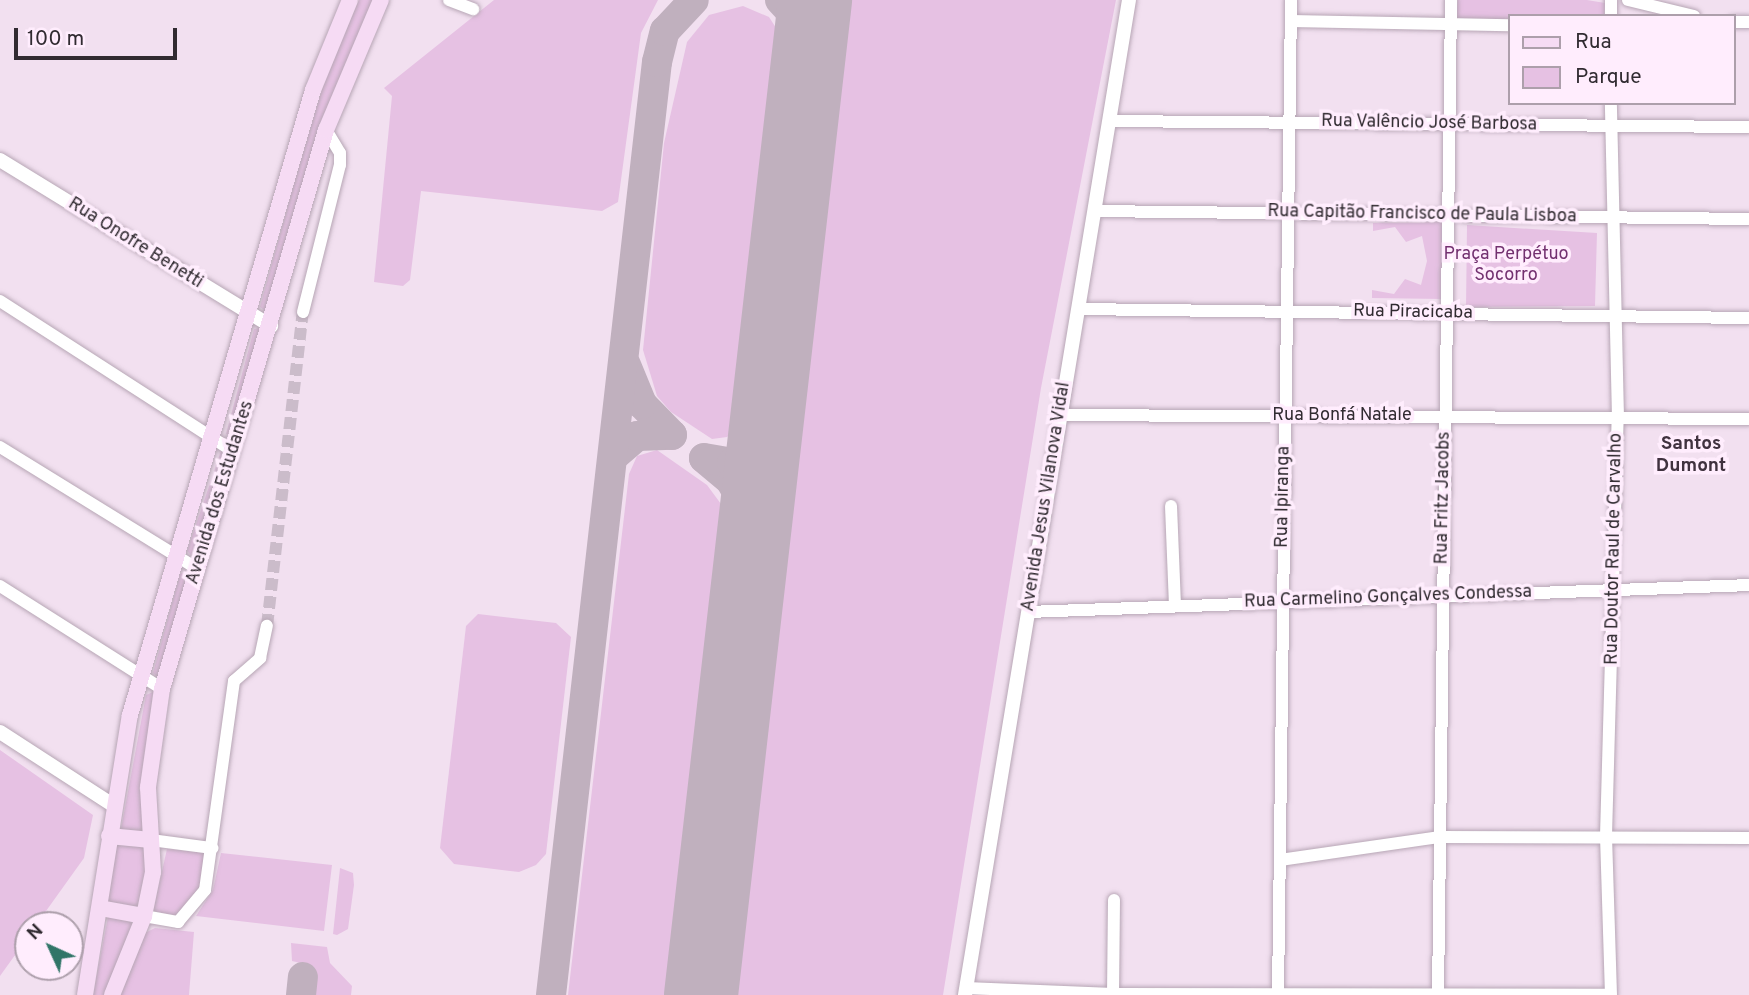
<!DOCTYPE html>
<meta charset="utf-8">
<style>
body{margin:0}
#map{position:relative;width:1749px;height:995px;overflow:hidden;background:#f2e0f0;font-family:Overpass,sans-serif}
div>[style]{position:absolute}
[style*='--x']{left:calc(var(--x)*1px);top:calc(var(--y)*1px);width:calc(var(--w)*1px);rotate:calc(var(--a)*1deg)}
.green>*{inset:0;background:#e6c1e3}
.taxiway>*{height:30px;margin:-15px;padding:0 15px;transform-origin:15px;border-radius:15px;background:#c0b0be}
.runway>*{height:74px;margin:-37px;padding:0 37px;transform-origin:37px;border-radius:37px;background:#c0b0be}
.minor-tunnel>*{height:12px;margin-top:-6px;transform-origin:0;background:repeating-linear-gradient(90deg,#cbbcca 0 12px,transparent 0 18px)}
.roads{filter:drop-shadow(0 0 2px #b7a6b5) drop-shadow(0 0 2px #b7a6b5)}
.minor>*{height:12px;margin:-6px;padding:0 6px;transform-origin:6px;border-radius:6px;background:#fff}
.tertiary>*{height:14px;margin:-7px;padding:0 7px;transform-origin:7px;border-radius:7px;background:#fff}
.secondary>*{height:16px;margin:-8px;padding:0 8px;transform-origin:8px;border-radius:8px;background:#f6dbf4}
span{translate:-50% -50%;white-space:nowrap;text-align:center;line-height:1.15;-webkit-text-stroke:7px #ffedfd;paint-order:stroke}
.street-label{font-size:18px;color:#312b31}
.park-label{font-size:18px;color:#733170}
.neighbourhood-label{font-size:19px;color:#40323f;font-weight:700}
.legend{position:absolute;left:1508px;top:14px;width:228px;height:91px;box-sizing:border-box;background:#ffedfd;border:2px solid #ad9fab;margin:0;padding:9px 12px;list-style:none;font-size:21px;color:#312b31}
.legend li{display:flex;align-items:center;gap:14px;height:35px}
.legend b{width:35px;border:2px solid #ad9fab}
.north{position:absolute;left:14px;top:911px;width:70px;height:70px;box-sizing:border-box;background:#ffedfd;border:2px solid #ad9fab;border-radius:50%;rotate:315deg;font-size:19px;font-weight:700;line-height:28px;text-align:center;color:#312b31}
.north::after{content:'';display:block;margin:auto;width:24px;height:32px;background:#317568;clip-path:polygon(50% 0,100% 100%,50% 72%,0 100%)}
.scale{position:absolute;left:14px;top:28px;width:163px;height:32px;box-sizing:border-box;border:4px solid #312b31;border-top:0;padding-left:9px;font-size:21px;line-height:24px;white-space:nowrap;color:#312b31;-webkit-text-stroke:5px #ffedfd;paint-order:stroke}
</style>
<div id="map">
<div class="green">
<div style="clip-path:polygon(359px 0,374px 0,267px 312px,260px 307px,295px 180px,325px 79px)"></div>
<div style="clip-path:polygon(494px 0,658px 0,641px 33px,618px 202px,602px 211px,421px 191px,410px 280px,403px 286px,374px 282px,392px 96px,384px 88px)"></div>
<div style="clip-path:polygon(844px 0,1116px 0,1041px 388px,943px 995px,730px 995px,793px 479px)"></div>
<div style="clip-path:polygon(1458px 0,1587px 0,1605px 3px,1604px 16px,1509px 16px,1509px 21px,1456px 20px)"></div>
<div style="clip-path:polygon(743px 6px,769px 17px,778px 31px,781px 52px,740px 425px,727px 437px,712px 439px,671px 412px,657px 396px,643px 350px,664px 143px,687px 42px,709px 15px)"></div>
<div style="clip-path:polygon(1442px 222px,1445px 226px,1443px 299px,1372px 298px,1372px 290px,1394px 294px,1405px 279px,1421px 285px,1427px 261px,1422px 236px,1406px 242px,1395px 227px,1373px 231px,1373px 223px)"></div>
<div style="clip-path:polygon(1467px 225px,1597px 233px,1595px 306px,1466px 307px)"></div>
<div style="clip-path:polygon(260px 328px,231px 435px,226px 434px,254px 329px)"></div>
<div style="clip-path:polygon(657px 450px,707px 485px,721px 504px,729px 534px,705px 707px,674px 995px,568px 995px,629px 474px,637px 456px)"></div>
<div style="clip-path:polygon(221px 451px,225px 452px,196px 554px,192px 556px,187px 551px)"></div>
<div style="clip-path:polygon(184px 572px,189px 574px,158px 677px,153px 673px,180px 574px)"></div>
<div style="clip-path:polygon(478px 614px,556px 623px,571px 637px,546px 854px,536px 865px,519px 872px,454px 864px,440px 848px,466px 626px)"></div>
<div style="clip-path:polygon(153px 692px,145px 758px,143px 829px,139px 834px,121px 829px,146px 695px)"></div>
<div style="clip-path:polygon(0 750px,93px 815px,84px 858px,36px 925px,28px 925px,28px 937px,0 976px)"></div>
<div style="clip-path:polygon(114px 842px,144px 845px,146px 871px,137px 910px,106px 903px)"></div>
<div style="clip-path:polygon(167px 849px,207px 853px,203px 882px,178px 916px,153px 911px)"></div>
<div style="clip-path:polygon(221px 853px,332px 865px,324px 931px,196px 916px,213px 890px)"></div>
<div style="clip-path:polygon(340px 868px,353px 873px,354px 885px,348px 929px,337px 935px,333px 934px)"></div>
<div style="clip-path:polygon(108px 917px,127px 918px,132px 924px,106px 995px,93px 995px)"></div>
<div style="clip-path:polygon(155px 928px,194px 932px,189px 995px,120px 995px,143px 934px)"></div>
<div style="clip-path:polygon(291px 943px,327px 947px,330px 963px,352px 986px,351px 995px,306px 995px,309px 965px,292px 961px)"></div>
</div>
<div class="taxiway">
<div style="--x:780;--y:0;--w:18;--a:47"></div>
<div style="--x:792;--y:13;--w:41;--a:65.3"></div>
<div style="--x:614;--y:456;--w:30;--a:-41"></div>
<div style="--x:637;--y:436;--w:35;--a:-2"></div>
<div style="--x:672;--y:435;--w:43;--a:-134.1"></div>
<div style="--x:642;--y:404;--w:42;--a:-112.3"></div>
<div style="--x:754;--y:557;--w:33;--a:-93"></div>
<div style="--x:752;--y:524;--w:22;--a:-112"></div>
<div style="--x:744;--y:504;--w:28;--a:-120"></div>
<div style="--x:730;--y:480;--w:34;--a:-140"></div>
<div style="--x:704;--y:458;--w:28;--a:10"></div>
<div style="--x:732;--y:463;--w:11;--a:-22"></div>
<div style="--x:742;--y:459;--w:20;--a:-37"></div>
<div style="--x:758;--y:447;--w:25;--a:-63"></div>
<div style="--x:301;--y:995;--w:18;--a:-84"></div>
<div style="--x:551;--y:995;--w:939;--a:-83.52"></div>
<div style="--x:657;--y:62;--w:32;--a:-76"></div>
<div style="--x:665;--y:31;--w:42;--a:-46.9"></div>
</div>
<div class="runway">
<div style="--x:701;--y:995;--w:1002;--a:-83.46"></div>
</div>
<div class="minor-tunnel">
<div style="--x:267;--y:626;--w:316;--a:-83.5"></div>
</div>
<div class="roads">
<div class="minor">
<div style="--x:449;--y:0;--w:26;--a:21"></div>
<div style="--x:1628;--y:0;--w:68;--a:13.6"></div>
<div style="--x:1611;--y:16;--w:16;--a:-90"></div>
<div style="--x:1291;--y:21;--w:218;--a:1.1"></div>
<div style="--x:1733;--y:22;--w:16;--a:0"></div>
<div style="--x:1109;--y:121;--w:640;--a:0.54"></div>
<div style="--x:1094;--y:211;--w:655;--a:0.7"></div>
<div style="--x:0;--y:301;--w:278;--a:32.8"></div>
<div style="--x:1078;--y:309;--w:671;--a:0.77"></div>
<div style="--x:303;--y:312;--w:152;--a:-75.9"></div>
<div style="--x:340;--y:165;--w:12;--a:-90"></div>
<div style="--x:340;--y:153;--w:27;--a:-121"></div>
<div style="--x:1060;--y:415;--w:689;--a:0.33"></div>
<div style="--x:0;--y:447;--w:234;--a:31.7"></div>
<div style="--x:1171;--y:506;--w:100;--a:87.7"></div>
<div style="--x:0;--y:586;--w:192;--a:32.4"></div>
<div style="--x:1028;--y:612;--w:722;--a:-2.14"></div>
<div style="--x:151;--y:840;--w:62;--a:7.5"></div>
<div style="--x:1280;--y:860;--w:162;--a:-8.2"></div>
<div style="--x:1440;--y:837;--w:309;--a:0.2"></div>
<div style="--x:144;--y:916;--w:35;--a:10"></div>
<div style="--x:178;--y:922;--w:42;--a:-49.8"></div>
<div style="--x:205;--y:890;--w:211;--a:-82.1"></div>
<div style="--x:234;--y:681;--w:35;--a:-41"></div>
<div style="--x:260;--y:658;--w:33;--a:-78"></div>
<div style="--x:966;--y:988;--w:147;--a:2.3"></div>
<div style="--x:1113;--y:994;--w:492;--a:0.1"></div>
<div style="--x:1113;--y:995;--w:95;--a:-89.4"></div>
<div style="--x:1278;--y:995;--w:995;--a:-89.25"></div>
<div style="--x:1438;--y:995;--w:995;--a:-89.25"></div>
<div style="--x:1611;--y:995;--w:159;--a:-91.8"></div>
<div style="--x:1606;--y:836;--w:418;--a:-88.4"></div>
<div style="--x:1618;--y:418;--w:315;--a:-91.3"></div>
</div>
<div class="tertiary">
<div style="--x:0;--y:160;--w:318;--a:31.5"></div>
<div style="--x:0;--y:732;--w:135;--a:32.9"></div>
<div style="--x:965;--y:995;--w:1008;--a:-80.64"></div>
</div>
<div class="secondary">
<div style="--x:109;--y:836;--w:42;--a:5.4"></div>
<div style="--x:100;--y:908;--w:45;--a:10.3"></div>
<div style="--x:85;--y:995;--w:284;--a:-80.9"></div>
<div style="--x:130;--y:715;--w:651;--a:-73.68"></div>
<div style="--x:313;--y:90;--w:97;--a:-67.7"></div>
<div style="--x:112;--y:995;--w:85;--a:-67.9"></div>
<div style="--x:144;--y:916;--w:45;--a:-78.4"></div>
<div style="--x:153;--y:872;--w:85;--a:-93.4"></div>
<div style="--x:148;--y:787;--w:99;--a:-81.9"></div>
<div style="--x:162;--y:689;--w:583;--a:-73.65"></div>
<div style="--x:326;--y:130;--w:141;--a:-67.1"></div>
</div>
</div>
<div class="street-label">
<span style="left:1429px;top:124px;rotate:1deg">Rua Valêncio José Barbosa</span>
<span style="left:1422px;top:215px;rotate:1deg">Rua Capitão Francisco de Paula Lisboa</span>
<span style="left:135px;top:244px;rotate:32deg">Rua Onofre Benetti</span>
<span style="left:1413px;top:313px;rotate:1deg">Rua Piracicaba</span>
<span style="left:1342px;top:416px">Rua Bonfá Natale</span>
<span style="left:221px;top:493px;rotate:-73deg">Avenida dos Estudantes</span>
<span style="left:1047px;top:497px;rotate:-81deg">Avenida Jesus Vilanova Vidal</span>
<span style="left:1284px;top:497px;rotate:-89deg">Rua Ipiranga</span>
<span style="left:1444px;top:498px;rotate:-89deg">Rua Fritz Jacobs</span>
<span style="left:1615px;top:549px;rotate:-89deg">Rua Doutor Raul de Carvalho</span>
<span style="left:1388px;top:598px;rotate:-2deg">Rua Carmelino Gonçalves Condessa</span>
</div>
<div class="park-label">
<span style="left:1506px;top:266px">Praça Perpétuo<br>Socorro</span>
</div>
<div class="neighbourhood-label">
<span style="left:1691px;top:456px">Santos<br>Dumont</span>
</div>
<ul class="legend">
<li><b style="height:9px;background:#f6dbf4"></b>Rua</li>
<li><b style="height:19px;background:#e6c1e3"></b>Parque</li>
</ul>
<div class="north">N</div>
<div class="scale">100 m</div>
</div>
